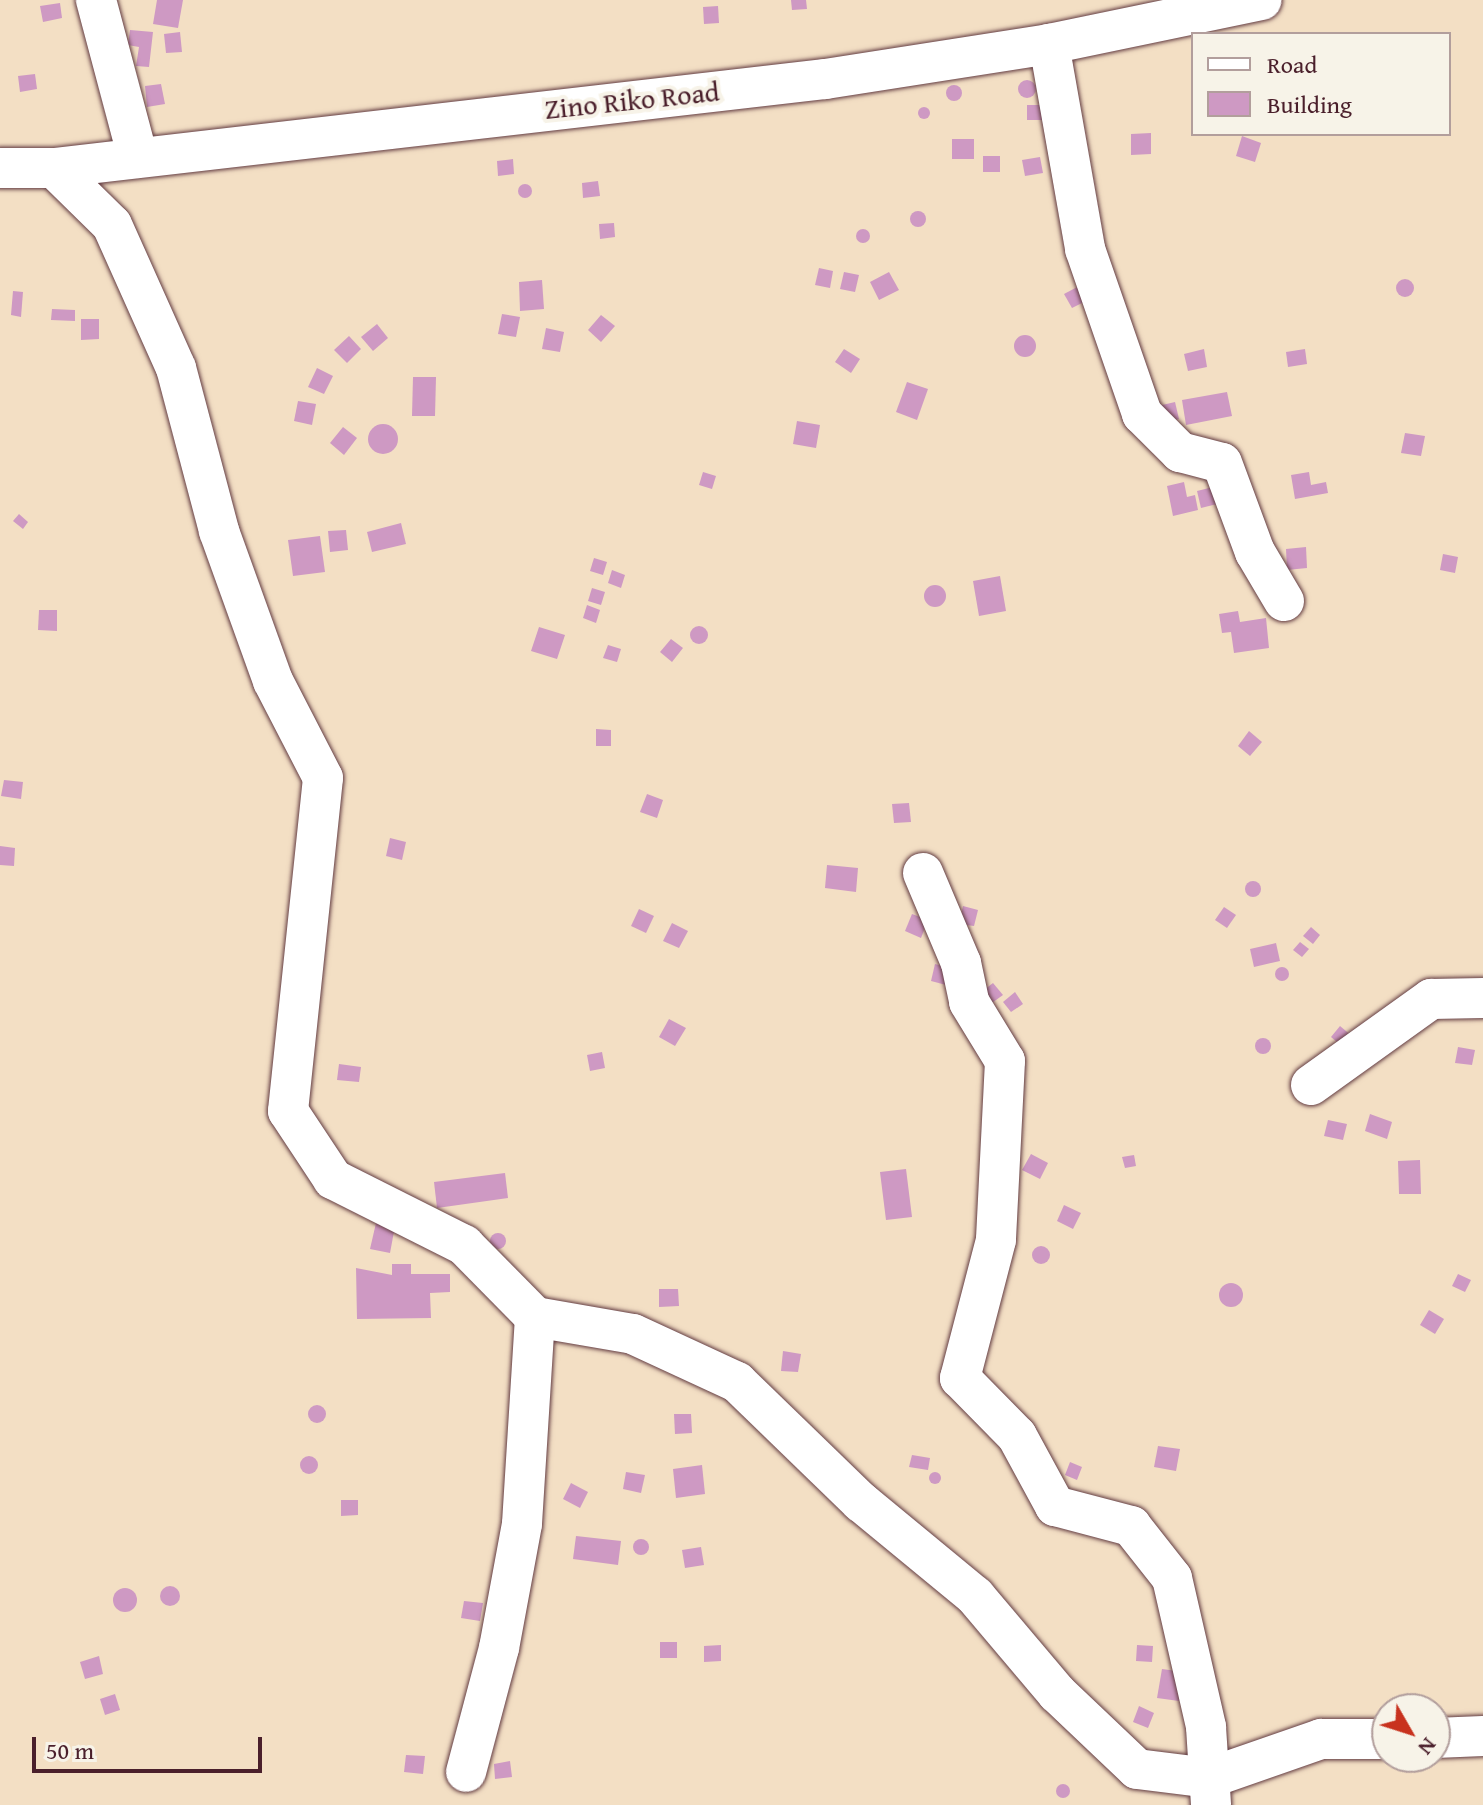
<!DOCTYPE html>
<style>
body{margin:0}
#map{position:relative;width:1483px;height:1805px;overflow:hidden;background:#f3dfc4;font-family:"Gentium Book Plus",serif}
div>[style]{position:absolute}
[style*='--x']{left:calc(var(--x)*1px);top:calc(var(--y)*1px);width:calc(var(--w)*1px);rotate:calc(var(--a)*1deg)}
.building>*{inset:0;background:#ce99c3}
.round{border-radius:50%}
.roads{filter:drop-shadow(0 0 2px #633c42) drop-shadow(0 0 2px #633c42)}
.minor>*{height:40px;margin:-20px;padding:0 20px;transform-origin:20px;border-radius:20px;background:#fff}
span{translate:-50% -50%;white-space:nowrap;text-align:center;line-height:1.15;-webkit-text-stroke:8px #f7f3e8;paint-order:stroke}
.street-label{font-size:28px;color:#4a1f2b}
.legend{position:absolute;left:1191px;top:32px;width:260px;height:104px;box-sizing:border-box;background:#f7f3e8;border:2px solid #b29e9c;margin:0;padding:10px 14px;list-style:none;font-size:24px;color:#4a1f2b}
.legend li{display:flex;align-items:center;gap:16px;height:40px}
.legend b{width:40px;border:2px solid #b29e9c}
.north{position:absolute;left:1371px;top:1693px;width:80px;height:80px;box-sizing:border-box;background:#f7f3e8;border:2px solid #b29e9c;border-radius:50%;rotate:129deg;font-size:22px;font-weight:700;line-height:32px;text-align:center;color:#4a1f2b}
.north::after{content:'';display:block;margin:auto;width:28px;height:36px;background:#c8321e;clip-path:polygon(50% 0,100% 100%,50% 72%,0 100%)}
.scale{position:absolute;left:32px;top:1737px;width:230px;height:36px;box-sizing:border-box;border:4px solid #4a1f2b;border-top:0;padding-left:10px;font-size:24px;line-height:28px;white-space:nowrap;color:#4a1f2b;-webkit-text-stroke:6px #f7f3e8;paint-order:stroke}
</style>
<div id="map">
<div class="building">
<div style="clip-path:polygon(157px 0,183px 0,178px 28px,153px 24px)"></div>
<div style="clip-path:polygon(791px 0,806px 0,807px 9px,792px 10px)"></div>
<div style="clip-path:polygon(60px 3px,62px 18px,43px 22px,40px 6px)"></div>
<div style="clip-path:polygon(718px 6px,719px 23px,704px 24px,703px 7px)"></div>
<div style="clip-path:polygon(130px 30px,153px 32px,149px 67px,136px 66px,139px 47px,128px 45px)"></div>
<div style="clip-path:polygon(180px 32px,182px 52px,166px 53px,164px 34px)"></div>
<div style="clip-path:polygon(35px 74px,37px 89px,20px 92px,18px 76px)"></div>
<div class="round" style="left:1018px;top:80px;width:18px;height:18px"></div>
<div style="clip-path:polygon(161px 84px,165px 104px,147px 107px,145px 86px)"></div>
<div class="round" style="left:946px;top:85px;width:16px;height:16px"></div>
<div style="clip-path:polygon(1027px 105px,1044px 105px,1044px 120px,1027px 120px)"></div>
<div class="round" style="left:918px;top:107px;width:12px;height:12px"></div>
<div style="clip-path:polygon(1151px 133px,1151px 154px,1131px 155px,1131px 134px)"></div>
<div style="clip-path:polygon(1242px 136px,1261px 143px,1255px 162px,1236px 156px)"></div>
<div style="clip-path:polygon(952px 139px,974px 139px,974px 159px,952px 159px)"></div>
<div style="clip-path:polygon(983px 156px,1000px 156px,1000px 172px,983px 172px)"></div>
<div style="clip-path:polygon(1040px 157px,1043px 173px,1025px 176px,1022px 160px)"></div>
<div style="clip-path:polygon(513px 159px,514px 174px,498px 176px,497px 161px)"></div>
<div style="clip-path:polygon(598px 181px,600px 196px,583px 198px,582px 183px)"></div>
<div class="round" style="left:518px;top:184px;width:14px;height:14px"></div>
<div class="round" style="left:910px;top:211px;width:16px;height:16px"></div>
<div style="clip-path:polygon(614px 223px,615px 237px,600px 239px,599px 224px)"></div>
<div class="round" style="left:856px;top:229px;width:14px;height:14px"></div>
<div style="clip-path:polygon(819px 268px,833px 271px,830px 288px,815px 285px)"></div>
<div style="clip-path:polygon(844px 272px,859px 275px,855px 292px,840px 289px)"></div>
<div style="clip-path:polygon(889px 272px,899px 290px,879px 300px,870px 282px)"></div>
<div class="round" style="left:1396px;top:279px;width:18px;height:18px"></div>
<div style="clip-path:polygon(542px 280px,544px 309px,520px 311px,519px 282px)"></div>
<div style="clip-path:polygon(1081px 285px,1088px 300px,1072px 308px,1064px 294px)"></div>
<div style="clip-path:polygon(13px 291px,23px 292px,21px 317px,11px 315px)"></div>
<div style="clip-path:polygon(52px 309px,75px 310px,75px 321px,51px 320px)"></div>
<div style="clip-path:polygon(502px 314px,520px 317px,516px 337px,498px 334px)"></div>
<div style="clip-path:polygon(601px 315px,615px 326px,601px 342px,588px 330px)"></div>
<div style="clip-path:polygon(81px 319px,99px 319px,99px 339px,81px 340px)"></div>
<div style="clip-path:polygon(377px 324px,388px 338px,373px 351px,361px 337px)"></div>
<div style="clip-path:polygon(546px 328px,564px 332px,560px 352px,542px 349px)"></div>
<div class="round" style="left:1014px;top:335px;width:22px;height:22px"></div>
<div style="clip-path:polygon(349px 336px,361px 349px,347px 363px,334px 350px)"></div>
<div style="clip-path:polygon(844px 349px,860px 359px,851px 373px,835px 362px)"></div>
<div style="clip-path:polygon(1204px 349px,1207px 367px,1188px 371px,1184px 354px)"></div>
<div style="clip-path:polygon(1305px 349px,1307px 364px,1288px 367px,1286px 352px)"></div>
<div style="clip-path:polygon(317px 368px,333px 376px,324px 394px,308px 387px)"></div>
<div style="clip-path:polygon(413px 377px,436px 377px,435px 416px,412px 416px)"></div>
<div style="clip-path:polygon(907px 382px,928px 389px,917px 420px,896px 412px)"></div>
<div style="clip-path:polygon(1227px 392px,1232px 416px,1186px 425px,1182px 400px)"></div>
<div style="clip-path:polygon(298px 401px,316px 404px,312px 425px,294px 421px)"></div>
<div style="clip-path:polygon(1175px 402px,1179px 419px,1161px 423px,1158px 406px)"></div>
<div style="clip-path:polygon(797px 421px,820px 425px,816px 448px,793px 444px)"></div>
<div class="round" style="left:368px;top:424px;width:30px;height:30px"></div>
<div style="clip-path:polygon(343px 427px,357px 438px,344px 455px,330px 443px)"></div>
<div style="clip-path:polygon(1405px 433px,1425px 436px,1421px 456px,1401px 453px)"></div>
<div style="clip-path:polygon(703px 472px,716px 476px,712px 489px,699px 485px)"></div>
<div style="clip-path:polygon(1309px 472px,1311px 485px,1326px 482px,1328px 493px,1295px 499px,1291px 475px)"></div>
<div style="clip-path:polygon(1184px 482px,1187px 497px,1195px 495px,1198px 510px,1173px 516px,1167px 486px)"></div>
<div style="clip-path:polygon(1221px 485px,1225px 502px,1201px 508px,1197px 491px)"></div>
<div style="clip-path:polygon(19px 514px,28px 522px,23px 529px,13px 521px)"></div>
<div style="clip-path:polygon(401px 523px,406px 544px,372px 552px,367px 532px)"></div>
<div style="clip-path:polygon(346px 530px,348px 550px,330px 552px,328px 531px)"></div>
<div style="clip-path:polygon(320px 536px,325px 572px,293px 576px,288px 540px)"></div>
<div style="clip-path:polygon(1306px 547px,1307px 568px,1287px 570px,1286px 549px)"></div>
<div style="clip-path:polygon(1443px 554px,1458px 557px,1455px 573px,1440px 570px)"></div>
<div style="clip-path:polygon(594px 558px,607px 562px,603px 575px,590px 571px)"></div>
<div style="clip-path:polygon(612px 570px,625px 575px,621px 588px,608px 583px)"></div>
<div style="clip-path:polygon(1000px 576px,1006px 611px,979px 616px,973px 581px)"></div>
<div class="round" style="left:924px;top:585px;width:22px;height:22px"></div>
<div style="clip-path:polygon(592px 588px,605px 592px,601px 605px,588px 601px)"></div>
<div style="clip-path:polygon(587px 605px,600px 610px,596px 623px,583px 618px)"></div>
<div style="clip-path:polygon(39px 610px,57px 610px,57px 631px,38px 630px)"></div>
<div style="clip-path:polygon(1238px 611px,1240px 622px,1266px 618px,1269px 648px,1234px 653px,1231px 632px,1222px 633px,1219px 614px)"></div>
<div class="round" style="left:690px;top:626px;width:18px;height:18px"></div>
<div style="clip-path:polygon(539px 627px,565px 635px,557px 659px,531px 651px)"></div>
<div style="clip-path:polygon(671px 639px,683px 648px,672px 662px,660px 652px)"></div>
<div style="clip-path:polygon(608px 645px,621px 649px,617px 662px,603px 658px)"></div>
<div style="clip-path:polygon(596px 729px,611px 730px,611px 746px,596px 746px)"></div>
<div style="clip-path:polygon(1249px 731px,1262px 742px,1250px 756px,1238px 746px)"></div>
<div style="clip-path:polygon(4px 780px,23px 782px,21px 799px,1px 796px)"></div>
<div style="clip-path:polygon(647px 794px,663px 800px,657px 818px,640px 812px)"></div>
<div style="clip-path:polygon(909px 803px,911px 822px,894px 823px,892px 804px)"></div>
<div style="clip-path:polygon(390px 838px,406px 842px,402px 860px,386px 856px)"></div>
<div style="clip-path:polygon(0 846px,15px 848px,14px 866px,0 865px)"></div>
<div style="clip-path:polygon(827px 865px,858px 868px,856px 892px,825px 888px)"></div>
<div class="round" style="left:1245px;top:881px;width:16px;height:16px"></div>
<div style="clip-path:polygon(963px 906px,978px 910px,974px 926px,959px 924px)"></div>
<div style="clip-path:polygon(1224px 907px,1236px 915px,1227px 928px,1215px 920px)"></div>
<div style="clip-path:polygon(639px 909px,654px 916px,646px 933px,631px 926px)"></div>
<div style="clip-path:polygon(912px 914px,928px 920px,921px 938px,905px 931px)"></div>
<div style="clip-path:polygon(672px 923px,688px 931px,679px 948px,663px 941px)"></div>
<div style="clip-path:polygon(1311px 927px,1320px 935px,1313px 944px,1303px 936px)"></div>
<div style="clip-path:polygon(1300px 942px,1309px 949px,1302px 957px,1293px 950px)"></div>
<div style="clip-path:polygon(1276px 943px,1280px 961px,1254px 967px,1250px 949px)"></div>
<div style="clip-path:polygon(935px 964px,954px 969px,950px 986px,931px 981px)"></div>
<div class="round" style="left:1275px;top:967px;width:14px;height:14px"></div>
<div style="clip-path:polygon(993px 983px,1003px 995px,989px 1005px,980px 993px)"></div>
<div style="clip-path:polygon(1015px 992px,1023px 1004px,1011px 1012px,1003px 1002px)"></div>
<div style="clip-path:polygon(669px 1019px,686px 1028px,675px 1046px,659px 1037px)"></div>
<div style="clip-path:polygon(1340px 1026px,1353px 1037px,1344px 1048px,1331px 1037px)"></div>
<div class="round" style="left:1255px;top:1038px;width:16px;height:16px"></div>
<div style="clip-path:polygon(1458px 1047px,1475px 1050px,1472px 1065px,1455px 1063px)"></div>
<div style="clip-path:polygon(602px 1052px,605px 1068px,590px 1071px,587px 1055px)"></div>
<div style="clip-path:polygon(339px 1064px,361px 1067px,359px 1082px,337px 1080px)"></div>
<div style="clip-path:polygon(1370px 1114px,1392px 1122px,1387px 1139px,1365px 1131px)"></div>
<div style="clip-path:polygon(1328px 1120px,1347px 1124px,1343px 1140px,1324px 1136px)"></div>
<div style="clip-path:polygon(1031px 1154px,1048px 1163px,1040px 1179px,1022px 1170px)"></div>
<div style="clip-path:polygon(1134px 1155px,1136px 1166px,1125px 1168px,1122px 1157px)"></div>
<div style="clip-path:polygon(1420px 1160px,1421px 1194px,1399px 1194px,1398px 1161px)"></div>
<div style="clip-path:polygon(906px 1169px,912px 1217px,886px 1220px,880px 1172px)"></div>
<div style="clip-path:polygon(505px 1173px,508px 1198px,437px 1208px,434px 1182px)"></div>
<div style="clip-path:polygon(1064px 1205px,1081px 1213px,1073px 1229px,1057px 1221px)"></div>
<div style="clip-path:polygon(376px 1223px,395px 1226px,390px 1253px,370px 1249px)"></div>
<div class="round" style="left:490px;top:1233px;width:16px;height:16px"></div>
<div class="round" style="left:1032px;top:1246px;width:18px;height:18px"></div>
<div style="clip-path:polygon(392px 1264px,411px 1264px,411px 1274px,450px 1274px,450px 1292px,430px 1293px,431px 1318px,357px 1319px,356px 1268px,392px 1275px)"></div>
<div style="clip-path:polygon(1458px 1274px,1471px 1280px,1465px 1292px,1452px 1286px)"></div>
<div class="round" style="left:1219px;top:1283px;width:24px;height:24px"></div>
<div style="clip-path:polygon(659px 1289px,678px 1289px,679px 1306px,659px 1307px)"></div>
<div style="clip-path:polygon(1429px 1310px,1444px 1319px,1435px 1334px,1420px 1325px)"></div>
<div style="clip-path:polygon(783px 1351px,801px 1354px,798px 1372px,781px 1371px)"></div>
<div class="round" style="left:308px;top:1405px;width:18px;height:18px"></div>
<div style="clip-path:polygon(674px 1414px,691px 1414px,692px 1433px,675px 1434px)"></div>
<div style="clip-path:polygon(1158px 1446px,1180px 1449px,1176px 1471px,1154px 1467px)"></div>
<div style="clip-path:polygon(912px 1455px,930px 1458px,928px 1470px,909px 1467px)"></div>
<div class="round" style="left:300px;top:1456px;width:18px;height:18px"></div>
<div style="clip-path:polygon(1070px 1462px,1082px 1467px,1077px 1480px,1065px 1475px)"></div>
<div style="clip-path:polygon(702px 1465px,705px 1494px,676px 1498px,673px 1469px)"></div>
<div class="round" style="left:929px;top:1472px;width:12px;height:12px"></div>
<div style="clip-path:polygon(626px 1472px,645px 1475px,641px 1493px,623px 1489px)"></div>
<div style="clip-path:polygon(571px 1483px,588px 1492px,580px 1508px,563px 1499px)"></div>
<div style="clip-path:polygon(341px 1500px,358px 1500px,358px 1515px,341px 1516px)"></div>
<div style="clip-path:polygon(576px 1536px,621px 1541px,618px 1565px,573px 1559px)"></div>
<div class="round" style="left:633px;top:1539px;width:16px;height:16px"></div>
<div style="clip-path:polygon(701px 1547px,704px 1565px,685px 1568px,682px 1550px)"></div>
<div class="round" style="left:160px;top:1586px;width:20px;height:20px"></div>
<div class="round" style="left:113px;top:1588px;width:24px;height:24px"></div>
<div style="clip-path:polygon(464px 1601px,483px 1603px,480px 1621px,461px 1618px)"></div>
<div style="clip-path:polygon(660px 1642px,677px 1642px,677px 1658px,660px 1658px)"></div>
<div style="clip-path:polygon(721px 1645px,721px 1661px,704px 1662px,704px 1646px)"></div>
<div style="clip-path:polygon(1137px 1645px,1153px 1646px,1152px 1662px,1136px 1661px)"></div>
<div style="clip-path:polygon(99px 1656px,103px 1674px,85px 1679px,80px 1662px)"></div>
<div style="clip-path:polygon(1162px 1669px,1184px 1672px,1179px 1701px,1157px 1698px)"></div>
<div style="clip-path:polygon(115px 1694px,120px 1710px,105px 1715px,100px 1699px)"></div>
<div style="clip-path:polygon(1139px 1706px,1154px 1713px,1148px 1728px,1133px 1722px)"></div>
<div style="clip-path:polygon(406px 1755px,425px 1756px,423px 1774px,404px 1772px)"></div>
<div style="clip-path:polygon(510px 1761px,512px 1777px,495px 1779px,494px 1764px)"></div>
<div class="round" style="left:1056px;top:1784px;width:14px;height:14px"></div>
</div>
<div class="roads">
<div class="minor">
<div style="--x:96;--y:0;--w:163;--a:75.1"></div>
<div style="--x:1049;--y:44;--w:208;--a:80"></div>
<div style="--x:1085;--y:249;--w:175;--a:70.9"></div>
<div style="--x:1142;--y:414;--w:54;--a:45"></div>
<div style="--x:1180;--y:452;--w:43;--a:14.7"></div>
<div style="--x:1222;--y:463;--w:95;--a:69.7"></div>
<div style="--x:1255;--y:552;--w:57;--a:59.4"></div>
<div style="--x:0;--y:168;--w:54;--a:0"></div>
<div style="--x:54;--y:168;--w:777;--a:-6.58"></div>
<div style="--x:826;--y:79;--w:226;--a:-8.9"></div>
<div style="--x:1049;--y:44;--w:217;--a:-11.7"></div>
<div style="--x:54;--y:168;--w:81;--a:44.5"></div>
<div style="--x:112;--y:225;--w:157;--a:65.9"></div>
<div style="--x:176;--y:368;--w:169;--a:75.2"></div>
<div style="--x:219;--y:531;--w:159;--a:70.2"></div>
<div style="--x:273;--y:681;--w:109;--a:62.7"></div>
<div style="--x:323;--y:778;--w:335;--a:96"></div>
<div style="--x:288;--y:1111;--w:82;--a:56.5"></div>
<div style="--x:333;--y:1179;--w:147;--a:26.7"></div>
<div style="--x:464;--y:1245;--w:101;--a:45.4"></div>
<div style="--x:535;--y:1317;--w:207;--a:93.6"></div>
<div style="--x:522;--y:1524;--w:126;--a:100.5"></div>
<div style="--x:499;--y:1648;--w:128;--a:104.9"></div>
<div style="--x:923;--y:873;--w:98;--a:67.1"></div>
<div style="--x:961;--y:963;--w:40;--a:78"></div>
<div style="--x:969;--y:1002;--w:69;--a:58.6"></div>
<div style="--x:1005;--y:1061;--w:179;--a:92.9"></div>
<div style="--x:996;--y:1240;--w:143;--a:104.6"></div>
<div style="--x:960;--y:1378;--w:81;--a:45.5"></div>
<div style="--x:1017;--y:1436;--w:80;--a:61.5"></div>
<div style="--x:1055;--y:1506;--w:79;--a:14.7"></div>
<div style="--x:1131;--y:1526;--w:66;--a:51.7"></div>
<div style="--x:1172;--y:1578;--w:153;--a:77.1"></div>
<div style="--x:1206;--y:1727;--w:78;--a:86.3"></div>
<div style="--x:1311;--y:1085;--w:148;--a:-35.6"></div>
<div style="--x:1431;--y:999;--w:52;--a:-1.1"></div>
<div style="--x:535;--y:1317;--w:99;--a:9.8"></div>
<div style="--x:633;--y:1334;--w:115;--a:24.8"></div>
<div style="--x:737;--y:1382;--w:173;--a:44.1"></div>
<div style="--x:861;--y:1502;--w:148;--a:39.5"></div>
<div style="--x:975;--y:1596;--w:127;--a:49.8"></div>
<div style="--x:1057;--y:1693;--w:110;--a:43.5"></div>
<div style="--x:1137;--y:1769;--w:73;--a:7.1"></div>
<div style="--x:1209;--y:1778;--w:119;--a:-19.2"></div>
<div style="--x:1321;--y:1739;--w:66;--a:0"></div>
<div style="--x:1435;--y:1738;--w:48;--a:-2.4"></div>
</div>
</div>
<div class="street-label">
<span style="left:632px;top:100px;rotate:-6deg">Zino Riko Road</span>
</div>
<ul class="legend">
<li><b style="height:10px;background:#fff"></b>Road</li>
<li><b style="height:22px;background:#ce99c3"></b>Building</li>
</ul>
<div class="north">N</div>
<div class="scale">50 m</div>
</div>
